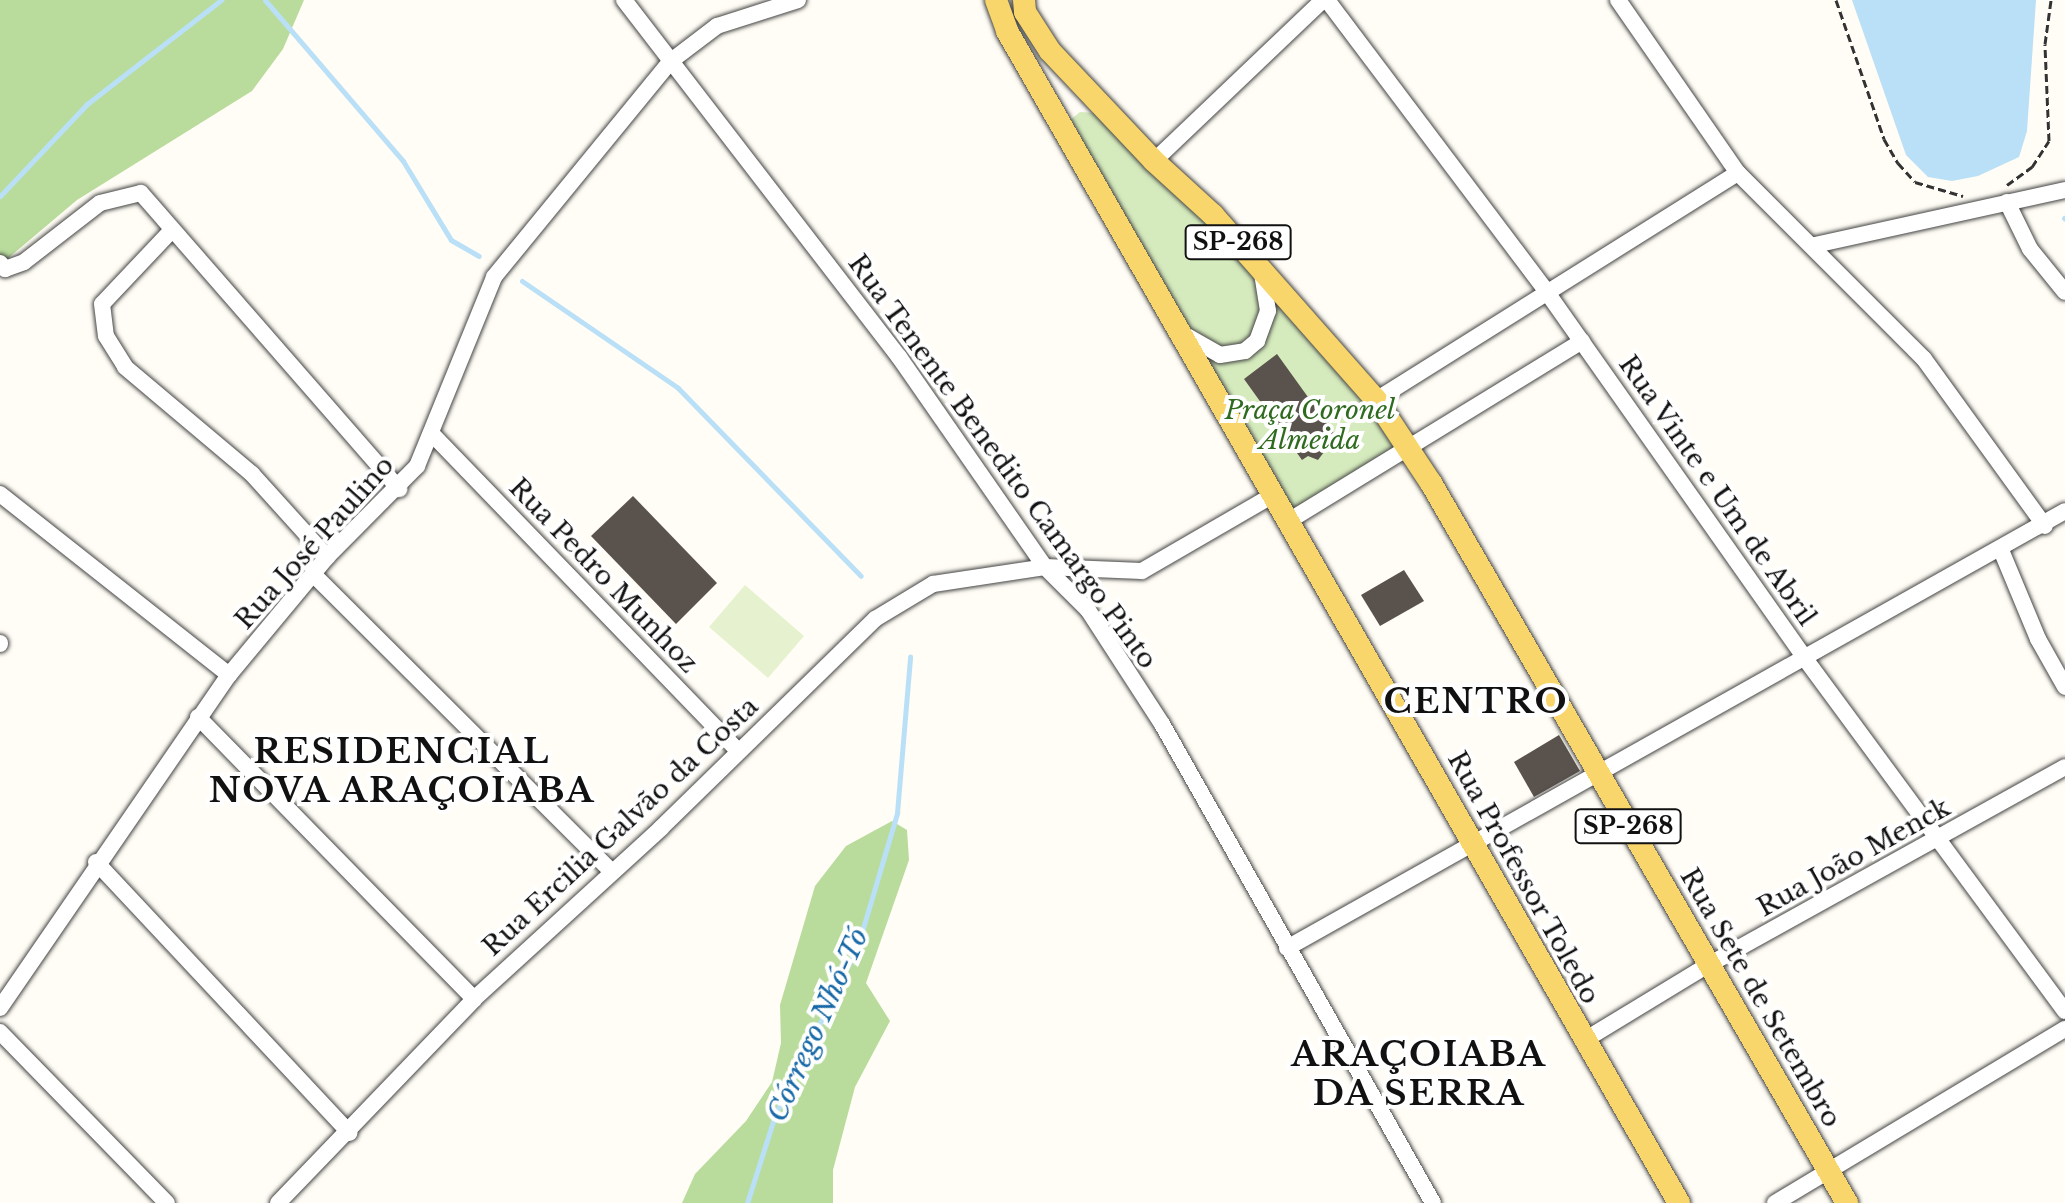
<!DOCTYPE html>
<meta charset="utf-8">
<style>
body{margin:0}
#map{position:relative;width:2065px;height:1203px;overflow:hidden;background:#fffdf5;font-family:"Libre Baskerville",serif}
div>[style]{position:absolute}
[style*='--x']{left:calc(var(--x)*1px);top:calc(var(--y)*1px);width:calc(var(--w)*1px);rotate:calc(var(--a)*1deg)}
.green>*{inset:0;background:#d5ebbd}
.forest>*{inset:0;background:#b9dc9c}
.pitch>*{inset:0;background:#e6f2cf}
.water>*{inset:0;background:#b9e0f7}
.stream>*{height:5px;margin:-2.5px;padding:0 2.5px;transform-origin:2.5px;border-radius:2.5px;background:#b9e0f7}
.building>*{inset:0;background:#5a524d}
.path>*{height:3px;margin-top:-1.5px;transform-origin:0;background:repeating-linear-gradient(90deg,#333 0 8px,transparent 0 12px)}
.roads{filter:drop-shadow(0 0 2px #444) drop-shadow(0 0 2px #444)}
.minor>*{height:16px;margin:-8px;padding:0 8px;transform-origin:8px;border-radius:8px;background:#fff}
.major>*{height:22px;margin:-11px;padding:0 11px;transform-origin:11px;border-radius:11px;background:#f9d66b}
span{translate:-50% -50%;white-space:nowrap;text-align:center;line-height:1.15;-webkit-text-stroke:8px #fff;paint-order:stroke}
.shield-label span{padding:2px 6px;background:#fff;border:2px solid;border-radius:6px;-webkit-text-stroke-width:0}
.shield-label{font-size:24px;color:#111;font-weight:700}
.park-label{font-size:26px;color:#2f6b1f;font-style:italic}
.street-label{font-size:26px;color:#111}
.water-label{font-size:28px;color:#1768a6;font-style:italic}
.district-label{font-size:34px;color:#111;font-weight:700;letter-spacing:2px}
</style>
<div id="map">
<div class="green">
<div style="clip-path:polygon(1080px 112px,1095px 113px,1162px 173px,1403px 447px,1288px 517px,1070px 120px)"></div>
</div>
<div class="forest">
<div style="clip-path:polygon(0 0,304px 0,283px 49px,252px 91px,77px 200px,0 265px)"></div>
<div style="clip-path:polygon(892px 821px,907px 830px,909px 860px,866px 983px,890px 1021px,855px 1087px,833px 1170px,833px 1203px,682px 1203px,695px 1174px,746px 1121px,772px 1082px,781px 1043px,780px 1005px,815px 886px,846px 846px)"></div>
</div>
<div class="pitch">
<div style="clip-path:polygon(745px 585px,804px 636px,768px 678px,709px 627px)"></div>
</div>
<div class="water">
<div style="clip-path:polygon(1852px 0,2036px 0,2027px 131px,2019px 157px,1978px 176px,1952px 181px,1928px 177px,1906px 155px)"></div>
</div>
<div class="stream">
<div style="--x:265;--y:0;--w:212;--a:49.4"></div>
<div style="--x:403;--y:161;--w:92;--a:58.7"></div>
<div style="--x:451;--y:240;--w:32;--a:30"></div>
<div style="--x:0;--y:196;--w:127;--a:-46.6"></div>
<div style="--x:87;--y:104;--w:170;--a:-37.8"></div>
<div style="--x:2064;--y:218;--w:1;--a:45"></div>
<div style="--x:522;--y:281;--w:189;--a:34.4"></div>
<div style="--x:678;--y:388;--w:262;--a:45.8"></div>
<div style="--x:747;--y:1203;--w:92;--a:-72.3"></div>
<div style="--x:775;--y:1115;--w:189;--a:-64"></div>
<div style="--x:858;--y:945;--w:138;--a:-73.5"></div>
<div style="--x:897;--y:813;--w:157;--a:-85.2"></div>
</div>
<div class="building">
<div style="clip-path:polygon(1277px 354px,1336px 436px,1318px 460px,1308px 456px,1302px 460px,1244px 379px)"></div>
<div style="clip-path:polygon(633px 496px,717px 583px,676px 624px,591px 536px)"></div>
<div style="clip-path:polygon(1404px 570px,1424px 601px,1380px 626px,1361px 595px)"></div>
<div style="clip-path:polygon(1559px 735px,1580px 771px,1534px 797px,1514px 762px)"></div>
</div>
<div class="path">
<div style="--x:1836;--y:0;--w:147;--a:70.9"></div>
<div style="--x:1884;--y:139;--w:28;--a:60"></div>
<div style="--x:1898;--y:163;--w:25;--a:48"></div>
<div style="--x:1915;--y:182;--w:50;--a:16.3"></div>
<div style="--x:2007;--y:185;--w:31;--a:-36"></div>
<div style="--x:2032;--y:167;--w:31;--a:-57"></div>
<div style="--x:2049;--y:141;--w:97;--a:-92.4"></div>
<div style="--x:2045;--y:44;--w:44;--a:-82.2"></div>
</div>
<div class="roads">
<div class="minor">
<div style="--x:624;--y:0;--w:451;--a:52.4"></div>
<div style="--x:899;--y:357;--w:256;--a:55.2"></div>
<div style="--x:1045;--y:567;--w:61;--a:45"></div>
<div style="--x:1088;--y:610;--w:136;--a:57"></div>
<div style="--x:1162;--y:724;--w:550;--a:60.5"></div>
<div style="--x:1327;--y:0;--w:364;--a:53"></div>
<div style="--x:1546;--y:291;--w:451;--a:54.8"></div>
<div style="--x:1806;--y:660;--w:436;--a:53.6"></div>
<div style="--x:1618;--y:0;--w:211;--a:55.3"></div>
<div style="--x:1738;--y:173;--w:263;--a:45"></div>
<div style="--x:1924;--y:359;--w:206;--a:54.1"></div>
<div style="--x:1154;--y:161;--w:233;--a:-43.6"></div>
<div style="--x:2007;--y:202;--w:52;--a:63.9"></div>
<div style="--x:2030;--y:249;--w:55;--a:50.9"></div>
<div style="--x:171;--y:231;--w:100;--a:133.4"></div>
<div style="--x:102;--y:304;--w:32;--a:83"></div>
<div style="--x:106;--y:336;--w:36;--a:58"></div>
<div style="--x:125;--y:367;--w:166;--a:40.1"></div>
<div style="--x:252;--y:474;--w:112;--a:47.9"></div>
<div style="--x:1815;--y:245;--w:256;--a:-12.4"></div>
<div style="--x:0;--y:263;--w:8;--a:50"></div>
<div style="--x:5;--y:269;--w:20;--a:-20"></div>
<div style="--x:24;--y:262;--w:96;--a:-37.8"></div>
<div style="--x:100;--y:203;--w:42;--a:-13.7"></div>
<div style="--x:141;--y:193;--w:393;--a:48.9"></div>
<div style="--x:1185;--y:335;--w:40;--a:29.7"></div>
<div style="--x:1220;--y:355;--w:25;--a:-9"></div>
<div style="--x:1245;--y:351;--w:16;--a:-40"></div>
<div style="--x:1257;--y:341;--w:32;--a:-70"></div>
<div style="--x:1268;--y:311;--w:38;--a:-99"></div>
<div style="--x:1376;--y:400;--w:427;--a:-32.1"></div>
<div style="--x:433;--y:435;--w:439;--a:46"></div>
<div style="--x:0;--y:494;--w:292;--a:38.3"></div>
<div style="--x:1287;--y:522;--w:346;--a:-31.5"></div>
<div style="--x:2001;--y:550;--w:96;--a:67.4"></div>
<div style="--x:2038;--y:639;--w:55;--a:60.6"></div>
<div style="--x:313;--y:574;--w:421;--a:44.9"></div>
<div style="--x:0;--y:644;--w:1;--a:-90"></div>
<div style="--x:198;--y:717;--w:395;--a:45.6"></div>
<div style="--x:96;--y:862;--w:371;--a:46.9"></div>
<div style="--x:1287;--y:948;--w:892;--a:-29.32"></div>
<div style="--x:0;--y:1008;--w:404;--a:-55.5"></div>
<div style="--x:229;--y:675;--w:153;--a:-50.3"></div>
<div style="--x:327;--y:557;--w:128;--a:-45.3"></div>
<div style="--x:417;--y:466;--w:204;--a:-67.8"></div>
<div style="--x:494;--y:277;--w:279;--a:-50.7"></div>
<div style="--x:671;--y:61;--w:58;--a:-37.3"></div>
<div style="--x:717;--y:26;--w:85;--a:-17.8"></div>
<div style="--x:0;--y:1032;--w:239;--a:45.7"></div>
<div style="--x:1583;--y:1041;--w:146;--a:-31.3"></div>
<div style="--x:1708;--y:965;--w:408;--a:-29"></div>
<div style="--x:278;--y:1203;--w:283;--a:-46.1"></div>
<div style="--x:474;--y:999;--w:253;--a:-42.4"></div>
<div style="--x:661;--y:828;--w:299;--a:-44.3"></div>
<div style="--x:875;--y:619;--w:68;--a:-31.1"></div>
<div style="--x:933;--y:584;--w:113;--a:-8.6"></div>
<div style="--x:1045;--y:567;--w:97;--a:2.4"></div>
<div style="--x:1142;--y:571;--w:151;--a:-30.1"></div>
<div style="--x:1775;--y:1203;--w:338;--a:-31"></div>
</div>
<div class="major">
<div style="--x:996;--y:0;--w:33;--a:70"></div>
<div style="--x:1007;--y:31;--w:1351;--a:60.17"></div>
<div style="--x:1024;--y:0;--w:12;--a:85"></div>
<div style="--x:1025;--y:12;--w:46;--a:57.3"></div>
<div style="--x:1050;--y:51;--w:151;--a:46.6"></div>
<div style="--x:1154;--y:161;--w:80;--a:42.5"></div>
<div style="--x:1213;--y:215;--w:247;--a:48.6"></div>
<div style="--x:1376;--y:400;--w:100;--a:56.5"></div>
<div style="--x:1431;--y:483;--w:832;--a:59.98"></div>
</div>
</div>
<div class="shield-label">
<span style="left:1238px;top:242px">SP-268</span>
<span style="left:1628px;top:826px">SP-268</span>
</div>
<div class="park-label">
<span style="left:1310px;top:426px">Praça Coronel<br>Almeida</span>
</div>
<div class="street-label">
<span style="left:1002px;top:462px;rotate:54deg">Rua Tenente Benedito Camargo Pinto</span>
<span style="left:1717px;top:491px;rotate:55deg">Rua Vinte e Um de Abril</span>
<span style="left:315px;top:543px;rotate:-48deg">Rua José Paulino</span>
<span style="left:603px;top:576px;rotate:46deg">Rua Pedro Munhoz</span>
<span style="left:621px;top:827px;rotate:-43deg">Rua Ercilia Galvão da Costa</span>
<span style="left:1854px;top:858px;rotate:-29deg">Rua João Menck</span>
<span style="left:1523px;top:878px;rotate:61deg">Rua Professor Toledo</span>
<span style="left:1760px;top:998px;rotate:60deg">Rua Sete de Setembro</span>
</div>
<div class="water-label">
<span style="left:818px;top:1025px;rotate:-66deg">Córrego Nhó-Tó</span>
</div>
<div class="district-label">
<span style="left:1476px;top:702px">CENTRO</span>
<span style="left:402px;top:771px">RESIDENCIAL<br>NOVA ARAÇOIABA</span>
<span style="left:1419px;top:1074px">ARAÇOIABA<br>DA SERRA</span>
</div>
</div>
